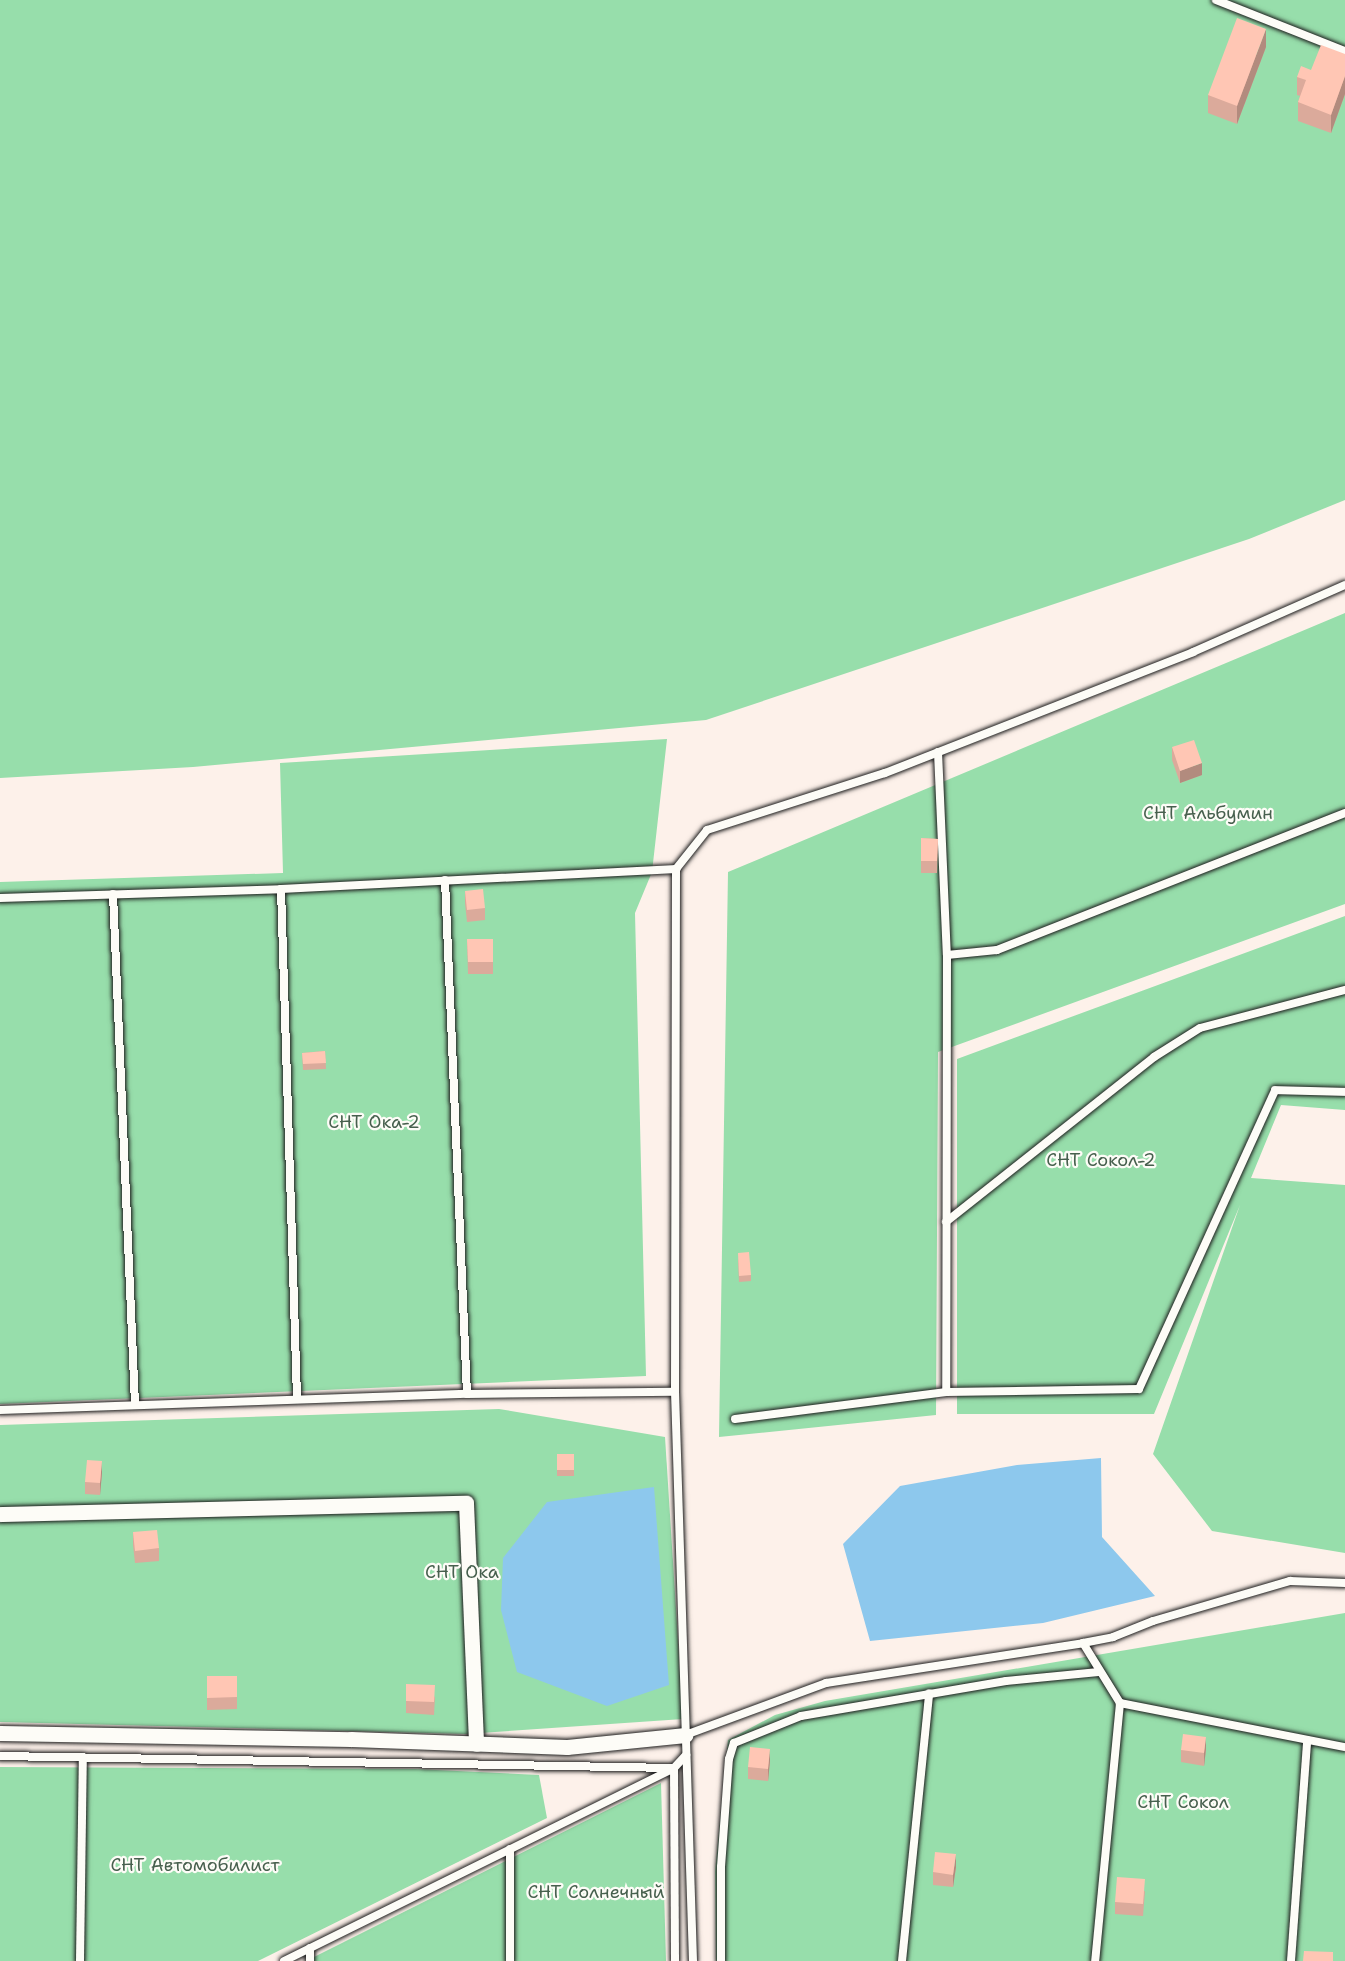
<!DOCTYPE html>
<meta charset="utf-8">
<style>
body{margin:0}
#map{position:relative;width:1345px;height:1961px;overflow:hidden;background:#fdf1ea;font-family:"Shantell Sans",sans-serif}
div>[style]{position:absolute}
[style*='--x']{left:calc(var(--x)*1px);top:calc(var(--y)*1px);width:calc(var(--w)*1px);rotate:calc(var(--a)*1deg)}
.green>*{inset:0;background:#97deab}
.water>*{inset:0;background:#8dc8ed}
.roads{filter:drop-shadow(0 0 2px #1c1c1c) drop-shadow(0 0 2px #1c1c1c)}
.lane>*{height:8px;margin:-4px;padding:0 4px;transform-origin:4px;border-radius:4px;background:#fdfcf7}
.street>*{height:15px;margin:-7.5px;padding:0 7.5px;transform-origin:7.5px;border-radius:7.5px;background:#fdfcf7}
.wall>*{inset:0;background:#dbaa9b}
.shaded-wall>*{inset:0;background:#b28b7e}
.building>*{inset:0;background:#ffc6b4}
span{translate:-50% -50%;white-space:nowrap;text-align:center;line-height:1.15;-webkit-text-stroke:4.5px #fdfcf7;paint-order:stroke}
.park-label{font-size:18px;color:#47604e}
</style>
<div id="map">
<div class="green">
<div style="clip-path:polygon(0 0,1345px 0,1345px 500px,1249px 539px,706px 720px,193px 767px,0 778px)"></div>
<div style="clip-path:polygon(1345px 613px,1345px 904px,938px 1052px,936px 1415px,719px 1437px,728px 872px)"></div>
<div style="clip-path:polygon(667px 739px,652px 872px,635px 913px,646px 1376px,0 1404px,0 882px,283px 873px,280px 763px)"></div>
<div style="clip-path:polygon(1345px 916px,1345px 1110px,1281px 1105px,1251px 1178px,1345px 1185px,1345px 1553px,1212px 1531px,1153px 1454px,1240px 1205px,1154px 1414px,957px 1414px,957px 1059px)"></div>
<div style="clip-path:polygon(499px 1409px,665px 1437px,683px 1719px,465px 1734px,0 1722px,0 1425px)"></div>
<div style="clip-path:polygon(1345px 1613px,1345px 1961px,716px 1961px,715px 1872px,728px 1740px,775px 1715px,825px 1701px)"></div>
<div style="clip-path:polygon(0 1767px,415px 1769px,539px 1775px,547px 1818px,258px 1961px,0 1961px)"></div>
<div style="clip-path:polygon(661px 1783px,666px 1961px,306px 1961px)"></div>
</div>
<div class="water">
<div style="clip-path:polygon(1101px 1458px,1102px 1537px,1155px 1596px,1043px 1623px,870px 1641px,843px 1544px,900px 1486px,1017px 1465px)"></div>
<div style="clip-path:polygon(654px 1487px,669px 1685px,607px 1706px,517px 1672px,501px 1610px,503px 1558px,547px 1502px)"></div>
</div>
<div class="roads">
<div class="lane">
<div style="--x:1216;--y:0;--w:139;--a:21.6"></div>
<div style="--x:938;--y:752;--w:203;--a:87.5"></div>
<div style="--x:947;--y:955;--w:437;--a:90.1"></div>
<div style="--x:445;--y:880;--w:514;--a:87.55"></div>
<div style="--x:281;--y:889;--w:510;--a:88.2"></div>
<div style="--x:113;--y:894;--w:511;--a:87.53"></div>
<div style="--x:0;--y:898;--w:281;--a:-1.8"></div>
<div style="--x:281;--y:889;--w:396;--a:-2.9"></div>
<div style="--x:947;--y:955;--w:50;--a:-5.7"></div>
<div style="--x:997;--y:950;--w:374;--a:-21.5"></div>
<div style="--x:946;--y:1222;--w:265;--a:-38.4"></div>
<div style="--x:1154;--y:1057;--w:54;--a:-32.2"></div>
<div style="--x:1200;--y:1028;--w:150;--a:-14.7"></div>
<div style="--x:0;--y:1410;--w:467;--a:-2"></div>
<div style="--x:467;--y:1394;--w:208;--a:-0.6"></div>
<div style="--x:735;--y:1419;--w:213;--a:-7.3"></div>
<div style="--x:946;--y:1392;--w:193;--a:-0.9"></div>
<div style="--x:1139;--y:1389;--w:328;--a:-65.5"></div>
<div style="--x:1275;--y:1090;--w:70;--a:1.6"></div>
<div style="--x:1083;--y:1643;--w:31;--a:-11"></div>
<div style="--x:1113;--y:1637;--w:43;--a:-21.8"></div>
<div style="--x:1153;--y:1621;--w:143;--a:-16.3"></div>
<div style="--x:1290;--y:1581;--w:55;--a:2.1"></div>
<div style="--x:1120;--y:1703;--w:229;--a:11.1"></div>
<div style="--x:685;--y:1735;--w:150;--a:-20.2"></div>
<div style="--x:826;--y:1683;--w:260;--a:-8.8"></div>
<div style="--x:1083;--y:1643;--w:70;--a:58.3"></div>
<div style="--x:1120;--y:1703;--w:259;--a:95.5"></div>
<div style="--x:0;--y:1756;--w:674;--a:1.02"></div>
<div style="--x:674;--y:1768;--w:193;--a:89.7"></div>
<div style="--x:510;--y:1849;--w:112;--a:90"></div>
<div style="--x:80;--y:1961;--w:204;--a:-89.2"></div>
<div style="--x:284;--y:1961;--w:435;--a:-26.3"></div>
<div style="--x:674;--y:1768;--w:18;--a:-47"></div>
<div style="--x:310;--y:1961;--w:13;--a:-90"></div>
<div style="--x:693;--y:1961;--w:569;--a:-91.81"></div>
<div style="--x:675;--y:1392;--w:523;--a:-89.89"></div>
<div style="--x:676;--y:869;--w:50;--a:-51.5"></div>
<div style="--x:707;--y:830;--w:187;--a:-17.8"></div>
<div style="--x:885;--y:773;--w:331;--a:-21.4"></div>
<div style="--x:1193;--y:652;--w:166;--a:-23.8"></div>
<div style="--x:721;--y:1961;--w:94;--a:-90"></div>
<div style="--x:721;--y:1867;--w:108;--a:-85.8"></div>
<div style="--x:729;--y:1759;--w:17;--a:-73"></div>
<div style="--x:734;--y:1743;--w:72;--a:-21.9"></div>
<div style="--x:801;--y:1716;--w:208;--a:-9.7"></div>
<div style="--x:1006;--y:1681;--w:93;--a:-5.5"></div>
<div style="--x:902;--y:1961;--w:269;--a:-84.2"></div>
<div style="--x:1291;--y:1961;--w:221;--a:-85.8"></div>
</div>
<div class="street">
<div style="--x:0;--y:1514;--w:466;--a:-1.4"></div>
<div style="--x:466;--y:1503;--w:241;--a:87.6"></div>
<div style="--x:0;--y:1733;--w:351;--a:1"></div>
<div style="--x:351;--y:1739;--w:216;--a:2.1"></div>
<div style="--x:567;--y:1747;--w:119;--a:-5.8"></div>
</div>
</div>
<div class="wall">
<div style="clip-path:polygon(1266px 47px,1237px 124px,1208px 113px,1208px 95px)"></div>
<div style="clip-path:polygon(1345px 54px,1345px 94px,1331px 133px,1298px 121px,1298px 102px,1300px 96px,1297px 95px,1297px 77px)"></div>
<div style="clip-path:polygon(1172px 747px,1202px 775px,1180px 783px,1172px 760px)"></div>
<div style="clip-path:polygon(921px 838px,938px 839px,937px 873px,921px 873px)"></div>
<div style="clip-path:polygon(465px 891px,485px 908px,485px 920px,467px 922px,465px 903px)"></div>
<div style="clip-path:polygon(467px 939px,493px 939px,493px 974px,468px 974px)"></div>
<div style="clip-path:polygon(325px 1051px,326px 1069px,303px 1070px,302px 1053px)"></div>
<div style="clip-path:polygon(738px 1259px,751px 1275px,751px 1281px,739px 1282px)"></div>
<div style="clip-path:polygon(557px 1454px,574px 1454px,574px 1476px,557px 1476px)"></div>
<div style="clip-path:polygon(102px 1473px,100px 1495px,85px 1494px,85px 1482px)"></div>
<div style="clip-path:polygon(133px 1532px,159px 1548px,159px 1561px,135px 1563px,133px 1545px)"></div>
<div style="clip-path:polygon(207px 1676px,237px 1697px,237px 1709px,207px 1710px)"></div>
<div style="clip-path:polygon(406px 1684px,435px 1697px,434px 1715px,406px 1713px)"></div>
<div style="clip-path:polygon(1206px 1749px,1204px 1766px,1181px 1762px,1181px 1750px)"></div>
<div style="clip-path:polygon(770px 1761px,768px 1781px,748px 1779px,748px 1767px)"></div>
<div style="clip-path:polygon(956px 1867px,953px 1887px,933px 1885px,933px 1872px)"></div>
<div style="clip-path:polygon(1145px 1891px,1143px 1916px,1115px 1914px,1115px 1902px)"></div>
</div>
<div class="shaded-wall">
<div style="clip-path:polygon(1266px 29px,1266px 47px,1237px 124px,1237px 106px)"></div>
<div style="clip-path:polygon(1345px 76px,1345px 94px,1331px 133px,1331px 115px)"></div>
<div style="clip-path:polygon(1202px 763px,1202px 775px,1180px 783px,1180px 771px)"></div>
<div style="clip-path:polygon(102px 1461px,102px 1473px,100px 1495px,100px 1483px)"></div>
<div style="clip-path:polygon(1206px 1737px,1206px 1749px,1204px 1766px,1204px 1753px)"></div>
<div style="clip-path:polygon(770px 1749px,770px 1761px,768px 1781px,768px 1769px)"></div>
<div style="clip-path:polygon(956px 1854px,956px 1867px,953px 1887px,953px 1875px)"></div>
</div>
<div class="building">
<div style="clip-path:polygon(1237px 18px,1266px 29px,1237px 106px,1208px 95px)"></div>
<div style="clip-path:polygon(1321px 45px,1345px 54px,1345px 76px,1331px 115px,1298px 102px,1306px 80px,1297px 77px,1301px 66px,1311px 70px)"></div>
<div style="clip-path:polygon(1194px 740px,1202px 763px,1180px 771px,1172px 747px)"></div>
<div style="clip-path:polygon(921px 838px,938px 839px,937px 861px,921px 861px)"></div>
<div style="clip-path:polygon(483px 889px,485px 908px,467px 910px,465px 891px)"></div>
<div style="clip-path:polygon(467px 939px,493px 939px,493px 962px,468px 962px)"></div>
<div style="clip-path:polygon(325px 1051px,326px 1063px,303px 1064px,302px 1053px)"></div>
<div style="clip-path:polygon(749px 1252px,751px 1275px,739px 1276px,738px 1253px)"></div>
<div style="clip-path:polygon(557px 1454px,574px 1454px,574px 1470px,557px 1470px)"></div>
<div style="clip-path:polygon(87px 1460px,102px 1461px,100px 1483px,85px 1482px)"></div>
<div style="clip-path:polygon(157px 1530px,159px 1548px,135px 1551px,133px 1532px)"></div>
<div style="clip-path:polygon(207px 1676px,237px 1676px,237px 1697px,207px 1698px)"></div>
<div style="clip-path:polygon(406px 1684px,435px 1685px,434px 1702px,406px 1701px)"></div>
<div style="clip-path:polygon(1183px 1734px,1206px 1737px,1204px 1753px,1181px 1750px)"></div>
<div style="clip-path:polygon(750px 1747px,770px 1749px,768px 1769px,748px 1767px)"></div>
<div style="clip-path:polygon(935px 1852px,956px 1854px,953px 1875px,933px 1872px)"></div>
<div style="clip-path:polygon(1117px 1877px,1145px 1879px,1143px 1904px,1115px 1902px)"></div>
<div style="clip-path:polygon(1304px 1951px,1333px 1952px,1333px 1961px,1303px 1961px)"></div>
</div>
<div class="park-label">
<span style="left:1208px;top:813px">СНТ Альбумин</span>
<span style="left:374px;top:1122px">СНТ Ока-2</span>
<span style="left:1101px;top:1160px">СНТ Сокол-2</span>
<span style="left:462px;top:1572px">СНТ Ока</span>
<span style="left:1183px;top:1802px">СНТ Сокол</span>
<span style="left:195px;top:1865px">СНТ Автомобилист</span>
<span style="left:596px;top:1892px">СНТ Солнечный</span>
</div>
</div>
